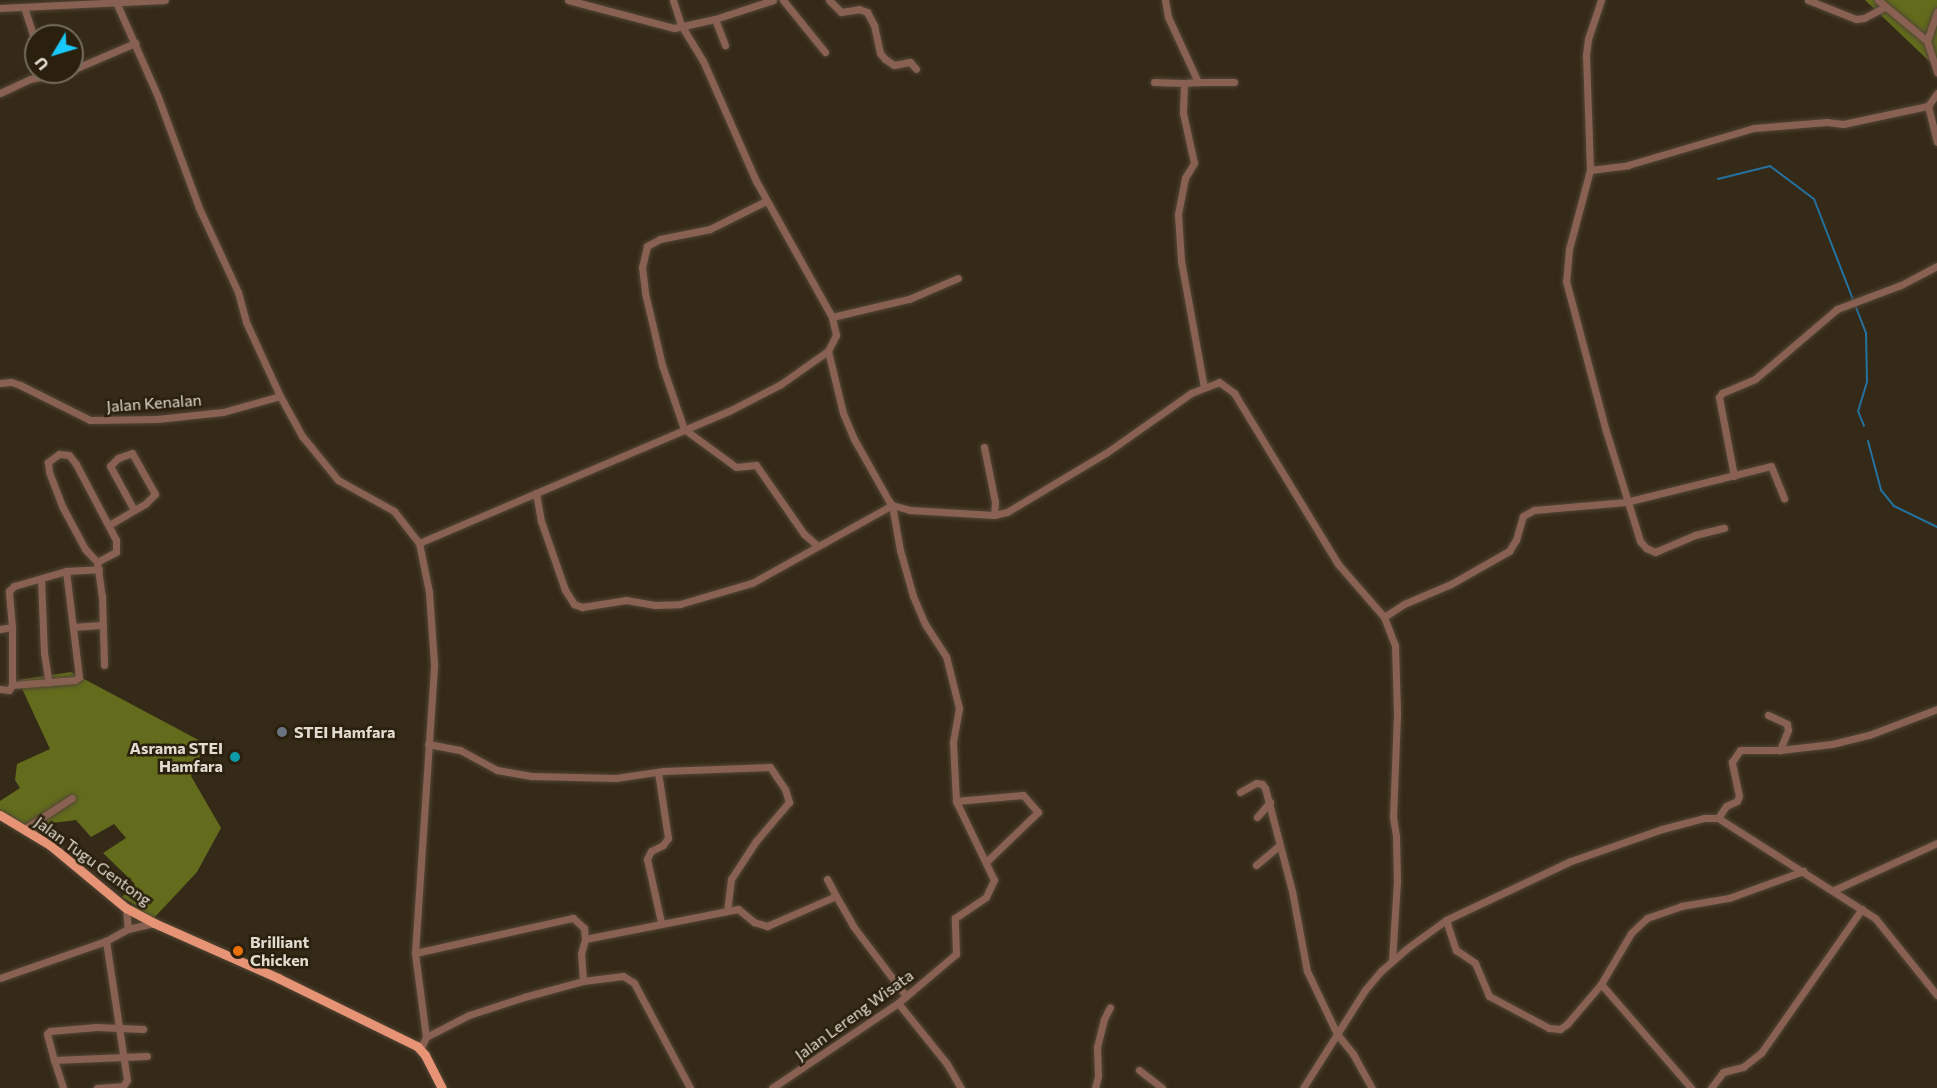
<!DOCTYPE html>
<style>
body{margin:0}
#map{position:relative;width:1937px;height:1088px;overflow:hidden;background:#352917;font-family:Commissioner,sans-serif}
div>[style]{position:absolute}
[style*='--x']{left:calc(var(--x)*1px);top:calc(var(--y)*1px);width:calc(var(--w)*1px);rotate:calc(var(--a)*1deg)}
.forest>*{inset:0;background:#636c1c}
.stream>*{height:2px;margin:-1px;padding:0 1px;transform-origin:1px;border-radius:1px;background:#24729f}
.roads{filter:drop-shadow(0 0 2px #514535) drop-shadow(0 0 2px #514535)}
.minor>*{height:7px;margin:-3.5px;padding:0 3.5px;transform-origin:3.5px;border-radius:3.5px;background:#896152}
.major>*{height:9px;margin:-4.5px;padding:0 4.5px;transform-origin:4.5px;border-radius:4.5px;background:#e69475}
.dots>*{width:16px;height:16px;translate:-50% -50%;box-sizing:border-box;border:3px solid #2b200e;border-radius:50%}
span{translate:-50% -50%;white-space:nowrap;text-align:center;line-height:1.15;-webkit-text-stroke:5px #2b200e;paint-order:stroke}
.street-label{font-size:16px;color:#e2dbd0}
.poi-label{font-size:16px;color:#e2dbd0;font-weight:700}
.left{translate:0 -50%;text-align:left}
.right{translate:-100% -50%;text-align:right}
.north{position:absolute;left:24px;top:24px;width:60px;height:60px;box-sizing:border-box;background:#2b200e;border:2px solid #746b5c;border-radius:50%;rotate:232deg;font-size:16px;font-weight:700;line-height:24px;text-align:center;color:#e2dbd0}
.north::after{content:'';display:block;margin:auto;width:21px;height:27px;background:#17cafb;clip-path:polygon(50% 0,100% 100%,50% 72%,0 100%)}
</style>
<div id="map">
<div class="forest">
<div style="clip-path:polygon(1865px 0,1937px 0,1937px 62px,1930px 62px)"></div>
<div style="clip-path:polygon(71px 672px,206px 744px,191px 776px,221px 828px,197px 872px,153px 919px,126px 903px,144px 910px,122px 897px,135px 884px,103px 853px,126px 838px,114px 824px,91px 837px,76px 820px,53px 823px,36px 834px,0 813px,0 801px,20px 788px,15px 780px,17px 764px,50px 749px,18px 680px)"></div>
</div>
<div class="stream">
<div style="--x:1718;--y:179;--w:54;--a:-14"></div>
<div style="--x:1770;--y:166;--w:55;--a:36.9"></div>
<div style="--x:1814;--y:199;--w:144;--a:68.8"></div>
<div style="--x:1866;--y:333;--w:49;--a:88.8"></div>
<div style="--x:1867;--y:382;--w:30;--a:107"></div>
<div style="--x:1858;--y:411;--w:16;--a:68"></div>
<div style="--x:1868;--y:441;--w:51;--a:75.1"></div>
<div style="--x:1881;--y:490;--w:21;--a:51"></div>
<div style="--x:1894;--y:506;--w:48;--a:26"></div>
</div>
<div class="roads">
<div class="minor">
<div style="--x:568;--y:0;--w:110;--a:14.8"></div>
<div style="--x:674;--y:28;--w:42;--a:-12.4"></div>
<div style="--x:715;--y:19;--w:61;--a:-18.1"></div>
<div style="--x:783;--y:0;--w:67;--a:51.1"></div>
<div style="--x:829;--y:0;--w:17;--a:45"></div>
<div style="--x:841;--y:12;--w:18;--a:-9"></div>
<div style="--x:859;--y:9;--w:9;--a:21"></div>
<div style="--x:867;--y:12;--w:15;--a:62"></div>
<div style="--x:874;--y:25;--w:29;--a:78"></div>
<div style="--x:880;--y:53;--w:8;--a:50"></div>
<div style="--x:885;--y:59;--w:11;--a:34"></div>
<div style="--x:894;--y:65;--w:16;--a:-11"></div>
<div style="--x:910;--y:62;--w:9;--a:49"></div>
<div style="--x:1165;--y:0;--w:17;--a:80"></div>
<div style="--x:1168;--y:17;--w:72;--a:65.2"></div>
<div style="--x:1198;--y:82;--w:14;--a:176"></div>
<div style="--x:1184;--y:83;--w:30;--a:92"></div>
<div style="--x:1183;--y:113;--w:51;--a:77.6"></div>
<div style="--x:1194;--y:163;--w:17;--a:121"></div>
<div style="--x:1185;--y:178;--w:37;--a:101"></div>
<div style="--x:1178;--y:214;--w:47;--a:86.3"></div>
<div style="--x:1181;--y:261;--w:128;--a:79.7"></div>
<div style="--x:1601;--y:0;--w:41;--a:108.4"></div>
<div style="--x:1588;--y:39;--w:16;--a:97"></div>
<div style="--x:1586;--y:55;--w:115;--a:88"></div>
<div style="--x:1590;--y:170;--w:82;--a:104.9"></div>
<div style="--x:1569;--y:249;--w:32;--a:95"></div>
<div style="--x:1566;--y:281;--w:155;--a:75.1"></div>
<div style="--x:1606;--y:431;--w:115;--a:72.8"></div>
<div style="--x:1640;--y:541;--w:9;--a:49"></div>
<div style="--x:1646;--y:548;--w:10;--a:24"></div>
<div style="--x:1655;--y:552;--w:43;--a:-23"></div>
<div style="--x:1695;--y:535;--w:30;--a:-14"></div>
<div style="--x:1808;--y:0;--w:52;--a:21.6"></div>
<div style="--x:1856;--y:19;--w:8;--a:-7"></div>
<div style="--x:1864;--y:18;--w:24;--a:-28"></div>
<div style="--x:1878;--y:0;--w:64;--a:39.9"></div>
<div style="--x:1927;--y:41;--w:31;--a:-71"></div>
<div style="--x:116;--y:2;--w:104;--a:66.1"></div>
<div style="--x:158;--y:97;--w:118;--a:69.7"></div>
<div style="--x:199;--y:208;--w:93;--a:65.1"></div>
<div style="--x:238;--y:292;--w:31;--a:75"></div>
<div style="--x:246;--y:322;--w:81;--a:65.3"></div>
<div style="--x:280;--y:396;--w:46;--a:61.2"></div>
<div style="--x:302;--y:436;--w:57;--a:50.7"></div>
<div style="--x:338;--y:480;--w:64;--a:29"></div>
<div style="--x:394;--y:511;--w:41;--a:52"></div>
<div style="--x:24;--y:7;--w:38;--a:72"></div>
<div style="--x:0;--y:8;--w:165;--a:-2.8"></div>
<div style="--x:715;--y:19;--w:28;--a:69"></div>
<div style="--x:1927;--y:41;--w:33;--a:72"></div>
<div style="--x:72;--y:70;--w:69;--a:-23.2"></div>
<div style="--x:1154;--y:82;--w:30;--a:2"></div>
<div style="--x:1198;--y:82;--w:36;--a:0"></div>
<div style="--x:0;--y:93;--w:33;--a:-25"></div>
<div style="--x:30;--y:79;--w:38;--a:-11"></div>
<div style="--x:1928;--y:106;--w:37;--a:76"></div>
<div style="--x:1590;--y:170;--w:38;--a:-7"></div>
<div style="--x:1628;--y:165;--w:131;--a:-16.4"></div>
<div style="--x:1754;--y:128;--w:73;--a:-4.7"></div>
<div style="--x:1827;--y:122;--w:16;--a:7"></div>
<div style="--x:1843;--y:124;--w:87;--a:-12"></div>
<div style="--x:1928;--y:106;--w:16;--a:-55"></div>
<div style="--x:766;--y:201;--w:63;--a:153.4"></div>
<div style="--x:710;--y:229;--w:51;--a:168.7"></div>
<div style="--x:660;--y:239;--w:15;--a:152"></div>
<div style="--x:647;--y:246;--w:22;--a:103"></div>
<div style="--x:642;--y:267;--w:26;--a:83"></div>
<div style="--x:645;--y:293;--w:74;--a:76.7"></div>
<div style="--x:662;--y:365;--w:68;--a:71"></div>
<div style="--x:684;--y:429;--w:64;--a:36.2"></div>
<div style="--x:736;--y:467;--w:20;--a:-6"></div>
<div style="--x:756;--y:465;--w:84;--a:55.2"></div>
<div style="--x:804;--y:534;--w:18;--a:41"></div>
<div style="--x:832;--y:317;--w:79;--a:-13.2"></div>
<div style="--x:909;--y:299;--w:53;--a:-23.2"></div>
<div style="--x:828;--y:351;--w:64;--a:76.4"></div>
<div style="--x:843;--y:413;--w:28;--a:67"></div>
<div style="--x:854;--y:439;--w:71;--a:60.6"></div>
<div style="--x:889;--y:501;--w:5;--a:53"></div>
<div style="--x:892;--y:505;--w:19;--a:16"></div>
<div style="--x:910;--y:510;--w:84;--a:3.4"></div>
<div style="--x:994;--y:515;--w:13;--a:-13"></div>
<div style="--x:1007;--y:512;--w:115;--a:-30.8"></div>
<div style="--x:1106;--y:453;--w:104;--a:-35.2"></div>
<div style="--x:1191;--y:393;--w:30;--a:-21"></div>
<div style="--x:1219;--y:382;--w:19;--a:36"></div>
<div style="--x:1234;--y:393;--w:200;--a:58.7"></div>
<div style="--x:1338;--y:564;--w:70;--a:49"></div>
<div style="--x:1384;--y:617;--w:30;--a:69"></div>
<div style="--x:1395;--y:645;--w:69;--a:88.3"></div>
<div style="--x:1397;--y:714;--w:103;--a:92.2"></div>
<div style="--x:1393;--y:817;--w:20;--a:81"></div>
<div style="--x:1396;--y:837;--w:44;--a:88.7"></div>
<div style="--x:1397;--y:881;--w:79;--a:93.6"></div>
<div style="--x:0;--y:383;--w:11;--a:-5"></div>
<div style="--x:11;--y:382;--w:9;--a:18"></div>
<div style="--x:20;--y:385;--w:78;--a:26.6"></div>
<div style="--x:90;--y:420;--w:67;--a:-0.9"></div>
<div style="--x:157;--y:419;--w:66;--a:-6.1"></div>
<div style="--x:223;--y:412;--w:59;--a:-15.7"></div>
<div style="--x:984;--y:447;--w:56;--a:78.7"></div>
<div style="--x:995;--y:502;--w:13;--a:94"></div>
<div style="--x:1734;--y:476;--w:80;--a:-100.8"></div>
<div style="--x:1719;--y:397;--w:5;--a:-53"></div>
<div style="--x:1722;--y:393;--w:36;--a:-23"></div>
<div style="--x:1755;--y:379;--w:108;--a:-40.5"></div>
<div style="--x:1837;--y:309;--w:68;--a:-20.6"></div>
<div style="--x:1901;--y:285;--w:41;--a:-27.8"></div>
<div style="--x:536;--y:493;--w:28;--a:80"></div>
<div style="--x:541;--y:521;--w:73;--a:70.8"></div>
<div style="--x:565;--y:590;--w:17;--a:57"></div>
<div style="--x:574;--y:604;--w:9;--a:21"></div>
<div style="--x:582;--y:607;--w:45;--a:-9"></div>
<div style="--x:626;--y:600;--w:29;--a:10"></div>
<div style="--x:655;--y:605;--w:25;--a:-2"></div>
<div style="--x:680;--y:604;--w:75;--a:-16.3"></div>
<div style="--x:752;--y:583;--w:160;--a:-29.1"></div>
<div style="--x:892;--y:505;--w:46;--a:79.9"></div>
<div style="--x:900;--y:550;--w:48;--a:74.2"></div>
<div style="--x:913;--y:596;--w:30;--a:67"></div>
<div style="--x:925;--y:624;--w:38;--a:57"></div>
<div style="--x:946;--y:656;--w:54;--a:76"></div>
<div style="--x:959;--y:708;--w:35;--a:100"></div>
<div style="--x:953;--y:742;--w:59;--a:87.1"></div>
<div style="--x:109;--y:525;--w:42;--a:-30.3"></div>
<div style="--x:145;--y:504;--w:14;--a:-45"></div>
<div style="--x:155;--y:494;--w:47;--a:-119.3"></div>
<div style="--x:132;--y:453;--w:15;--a:160"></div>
<div style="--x:118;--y:458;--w:11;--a:135"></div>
<div style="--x:110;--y:466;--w:50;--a:61.4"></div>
<div style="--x:97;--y:562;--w:21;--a:-28"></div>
<div style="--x:116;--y:552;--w:12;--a:-90"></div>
<div style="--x:116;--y:540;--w:86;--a:-117.8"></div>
<div style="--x:76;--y:464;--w:11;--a:-128"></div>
<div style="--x:69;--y:455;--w:10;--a:-174"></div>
<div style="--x:59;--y:454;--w:14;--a:144"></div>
<div style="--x:48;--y:462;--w:10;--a:84"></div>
<div style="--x:49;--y:472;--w:36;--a:69"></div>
<div style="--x:62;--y:506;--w:49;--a:61.9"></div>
<div style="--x:85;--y:549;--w:18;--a:47"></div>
<div style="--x:97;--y:562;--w:34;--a:82"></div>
<div style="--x:102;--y:596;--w:69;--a:88.3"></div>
<div style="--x:41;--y:579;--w:74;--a:87.7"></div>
<div style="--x:44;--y:653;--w:30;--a:81"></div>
<div style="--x:1384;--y:617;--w:24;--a:-33"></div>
<div style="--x:1404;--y:604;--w:51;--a:-23.1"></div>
<div style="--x:1451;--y:584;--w:67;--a:-29.6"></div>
<div style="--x:1509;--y:551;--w:13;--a:-58"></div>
<div style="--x:1516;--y:540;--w:25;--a:-74"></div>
<div style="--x:1523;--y:516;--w:13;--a:-29"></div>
<div style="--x:1534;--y:510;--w:92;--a:-5"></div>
<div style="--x:1626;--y:502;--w:149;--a:-13.9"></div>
<div style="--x:1771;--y:466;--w:35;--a:68"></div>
<div style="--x:12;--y:627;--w:58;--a:90"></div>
<div style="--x:73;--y:627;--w:28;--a:-4"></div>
<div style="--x:0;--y:629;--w:12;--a:-9"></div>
<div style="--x:12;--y:627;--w:36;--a:-95"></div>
<div style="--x:9;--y:591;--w:7;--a:-45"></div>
<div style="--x:14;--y:586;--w:54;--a:-16.1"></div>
<div style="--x:66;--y:571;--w:33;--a:-3"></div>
<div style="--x:0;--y:689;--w:9;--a:6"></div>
<div style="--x:9;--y:690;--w:6;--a:-59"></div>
<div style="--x:12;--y:685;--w:63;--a:-4.5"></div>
<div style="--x:75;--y:680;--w:5;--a:-37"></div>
<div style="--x:79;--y:677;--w:107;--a:-97"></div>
<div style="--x:1768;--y:715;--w:21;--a:25"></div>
<div style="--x:1787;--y:724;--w:6;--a:81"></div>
<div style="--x:1788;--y:730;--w:22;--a:112"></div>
<div style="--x:428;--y:744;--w:33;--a:11"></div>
<div style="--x:460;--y:750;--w:42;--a:28.4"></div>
<div style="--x:497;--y:770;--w:36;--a:10"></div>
<div style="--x:532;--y:776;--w:84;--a:1.4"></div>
<div style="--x:616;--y:778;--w:48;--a:-8.5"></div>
<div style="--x:663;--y:771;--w:107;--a:-2.1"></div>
<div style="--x:770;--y:767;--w:27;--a:56"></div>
<div style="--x:785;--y:789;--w:14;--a:73"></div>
<div style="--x:789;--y:802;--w:51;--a:130.2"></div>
<div style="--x:756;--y:841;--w:45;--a:123.3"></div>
<div style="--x:731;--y:879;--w:31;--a:97"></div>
<div style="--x:658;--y:772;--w:67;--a:81.4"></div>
<div style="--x:668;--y:838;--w:9;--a:126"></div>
<div style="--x:663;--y:845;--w:13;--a:153"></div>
<div style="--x:651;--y:851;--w:9;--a:117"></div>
<div style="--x:647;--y:859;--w:65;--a:77.5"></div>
<div style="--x:1240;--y:792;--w:18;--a:-29"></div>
<div style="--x:1256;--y:783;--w:6;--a:9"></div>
<div style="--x:1262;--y:784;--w:5;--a:53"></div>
<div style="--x:1265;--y:788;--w:106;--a:75.3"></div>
<div style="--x:1292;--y:891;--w:81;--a:79.4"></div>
<div style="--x:1307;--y:971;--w:70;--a:64.5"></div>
<div style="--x:1337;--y:1034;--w:26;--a:51"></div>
<div style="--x:1353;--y:1054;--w:39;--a:61"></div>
<div style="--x:1257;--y:817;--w:20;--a:-49"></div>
<div style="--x:1718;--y:818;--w:14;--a:-56"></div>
<div style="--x:1726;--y:806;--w:12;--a:-24"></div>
<div style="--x:1737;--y:801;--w:5;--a:-68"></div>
<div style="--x:1739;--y:796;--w:35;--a:-102"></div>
<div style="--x:1732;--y:762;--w:14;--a:-56"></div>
<div style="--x:1740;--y:750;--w:40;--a:0"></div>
<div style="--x:1780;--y:750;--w:52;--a:-6.6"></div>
<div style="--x:1832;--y:744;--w:38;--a:-14"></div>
<div style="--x:1869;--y:735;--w:73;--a:-20.9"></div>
<div style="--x:24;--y:829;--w:57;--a:-32.9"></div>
<div style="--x:1256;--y:865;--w:30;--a:-40"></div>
<div style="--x:827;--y:879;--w:19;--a:62"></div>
<div style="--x:1834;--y:890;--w:113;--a:-24.5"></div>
<div style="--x:126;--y:908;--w:21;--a:85"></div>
<div style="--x:1446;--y:920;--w:32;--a:72"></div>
<div style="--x:1456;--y:950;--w:23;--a:34"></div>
<div style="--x:1475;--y:963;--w:36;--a:67"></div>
<div style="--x:1489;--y:996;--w:68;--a:28.1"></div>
<div style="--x:1549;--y:1028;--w:11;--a:5"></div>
<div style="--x:1560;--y:1029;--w:9;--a:-36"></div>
<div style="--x:1567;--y:1024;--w:52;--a:-49.6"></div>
<div style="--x:1601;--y:984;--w:59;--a:-59.5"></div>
<div style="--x:1631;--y:933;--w:22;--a:-43"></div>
<div style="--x:1647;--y:918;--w:36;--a:-19"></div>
<div style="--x:1681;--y:906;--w:49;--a:-9.5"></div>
<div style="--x:1729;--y:898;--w:79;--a:-20"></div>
<div style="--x:415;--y:953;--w:162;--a:-12.5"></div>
<div style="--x:573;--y:918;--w:15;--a:42"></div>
<div style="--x:584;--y:928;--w:11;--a:85"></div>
<div style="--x:585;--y:939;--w:156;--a:-11.1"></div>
<div style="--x:738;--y:909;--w:21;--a:39"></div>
<div style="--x:754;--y:922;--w:14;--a:17"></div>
<div style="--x:767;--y:926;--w:75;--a:-23.5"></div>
<div style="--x:836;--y:896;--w:34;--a:60"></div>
<div style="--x:853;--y:926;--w:88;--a:52.9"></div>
<div style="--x:0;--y:978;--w:112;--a:-19.2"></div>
<div style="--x:106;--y:941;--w:25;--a:-29"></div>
<div style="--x:128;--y:929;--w:27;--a:-13"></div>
<div style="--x:583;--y:981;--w:27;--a:-94"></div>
<div style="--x:581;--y:954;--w:16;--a:-75"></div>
<div style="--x:1601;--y:984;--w:138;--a:49.1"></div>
<div style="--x:898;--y:1003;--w:78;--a:51.2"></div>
<div style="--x:947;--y:1064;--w:28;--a:60"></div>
<div style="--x:143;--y:1029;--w:47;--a:-177.6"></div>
<div style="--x:96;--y:1027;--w:46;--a:175"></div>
<div style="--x:50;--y:1031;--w:4;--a:135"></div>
<div style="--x:47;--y:1034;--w:27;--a:75"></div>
<div style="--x:54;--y:1060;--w:93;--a:-2.5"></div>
<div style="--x:426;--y:1037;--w:48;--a:-27.1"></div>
<div style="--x:469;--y:1015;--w:58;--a:-18.1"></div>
<div style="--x:524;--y:997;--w:61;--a:-15.2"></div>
<div style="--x:583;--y:981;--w:40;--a:-7.1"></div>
<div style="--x:623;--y:976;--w:13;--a:32"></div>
<div style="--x:634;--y:983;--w:119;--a:61.9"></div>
<div style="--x:420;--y:1050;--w:14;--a:-65"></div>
<div style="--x:426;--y:1037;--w:85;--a:-97.5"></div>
<div style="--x:415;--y:953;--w:290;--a:-86.2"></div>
<div style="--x:434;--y:664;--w:72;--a:-94"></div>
<div style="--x:429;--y:592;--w:50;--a:-101.5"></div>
<div style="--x:419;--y:543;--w:337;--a:-23.1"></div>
<div style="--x:729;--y:411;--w:59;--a:-27.4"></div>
<div style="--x:781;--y:384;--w:57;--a:-35.1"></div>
<div style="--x:828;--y:351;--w:18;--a:-63"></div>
<div style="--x:836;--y:335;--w:18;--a:-103"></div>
<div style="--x:832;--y:317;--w:156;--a:-119.2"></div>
<div style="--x:756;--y:181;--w:131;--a:-113.8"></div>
<div style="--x:703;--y:61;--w:42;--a:-121.4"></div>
<div style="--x:681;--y:25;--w:26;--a:-108"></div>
<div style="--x:54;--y:1060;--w:29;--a:72"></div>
<div style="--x:1139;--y:1070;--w:29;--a:38"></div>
<div style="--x:97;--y:1088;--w:26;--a:-4"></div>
<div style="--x:123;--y:1086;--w:7;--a:-56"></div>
<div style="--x:127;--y:1080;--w:141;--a:-98.6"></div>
<div style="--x:772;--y:1088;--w:152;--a:-34"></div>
<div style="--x:898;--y:1003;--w:76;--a:-40.2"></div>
<div style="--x:956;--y:954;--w:36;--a:-92"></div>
<div style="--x:955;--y:918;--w:37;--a:-34"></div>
<div style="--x:986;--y:897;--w:19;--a:-65"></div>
<div style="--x:994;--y:880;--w:88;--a:-115.7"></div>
<div style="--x:956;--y:801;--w:67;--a:-5.1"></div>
<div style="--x:1023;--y:795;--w:23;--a:49"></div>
<div style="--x:1038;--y:812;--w:71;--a:136.1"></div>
<div style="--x:1095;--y:1088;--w:12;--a:-76"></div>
<div style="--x:1098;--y:1076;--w:29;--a:-92"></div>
<div style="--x:1097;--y:1047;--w:29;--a:-76"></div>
<div style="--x:1104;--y:1019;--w:13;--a:-63"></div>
<div style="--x:1303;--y:1088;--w:116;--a:-57.7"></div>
<div style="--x:1365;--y:990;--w:25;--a:-50"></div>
<div style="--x:1381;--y:971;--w:33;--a:-41"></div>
<div style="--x:1406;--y:949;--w:49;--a:-35.9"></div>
<div style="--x:1446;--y:920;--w:138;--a:-25.3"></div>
<div style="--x:1571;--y:861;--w:96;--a:-19.4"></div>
<div style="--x:1662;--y:829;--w:43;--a:-14.7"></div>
<div style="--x:1704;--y:818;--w:14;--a:0"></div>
<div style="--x:1718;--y:818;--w:186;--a:32.5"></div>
<div style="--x:1875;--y:918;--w:99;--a:51.2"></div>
<div style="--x:1711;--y:1088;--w:20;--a:-53"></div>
<div style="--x:1723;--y:1072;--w:21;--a:-14"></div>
<div style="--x:1743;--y:1067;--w:23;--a:-38"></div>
<div style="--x:1761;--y:1053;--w:176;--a:-55"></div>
</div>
<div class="major">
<div style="--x:0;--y:815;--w:58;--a:31"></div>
<div style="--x:50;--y:845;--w:99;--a:39.7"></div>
<div style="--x:126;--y:908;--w:32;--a:28"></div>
<div style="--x:154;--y:923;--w:136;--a:23.9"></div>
<div style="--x:278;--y:978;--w:155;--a:26.1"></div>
<div style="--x:417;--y:1046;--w:12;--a:48"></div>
<div style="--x:425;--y:1055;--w:37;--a:63"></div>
</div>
</div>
<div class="dots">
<div style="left:282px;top:732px;background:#6b7280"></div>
<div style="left:235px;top:757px;background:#0f9aa8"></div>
<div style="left:238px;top:951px;background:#e8710a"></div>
</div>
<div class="street-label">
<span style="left:154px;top:403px;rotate:-4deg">Jalan Kenalan</span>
<span style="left:93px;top:861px;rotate:36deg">Jalan Tugu Gentong</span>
<span style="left:854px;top:1015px;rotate:-36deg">Jalan Lereng Wisata</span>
</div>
<div class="poi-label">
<span class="left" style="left:294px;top:732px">STEI Hamfara</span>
<span class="right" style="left:223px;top:757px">Asrama STEI<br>Hamfara</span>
<span class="left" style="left:250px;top:951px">Brilliant<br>Chicken</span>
</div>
<div class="north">U</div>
</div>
